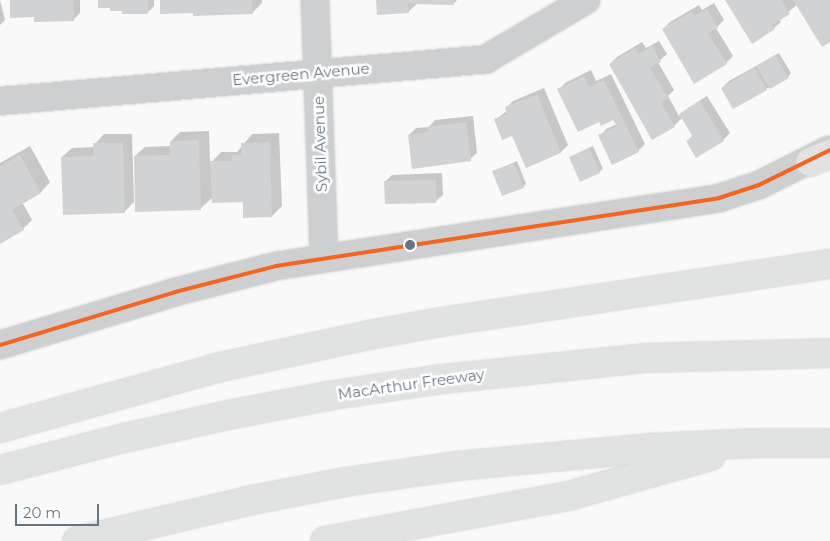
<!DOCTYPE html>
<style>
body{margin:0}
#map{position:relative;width:830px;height:541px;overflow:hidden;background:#f9f9f9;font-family:Montserrat,sans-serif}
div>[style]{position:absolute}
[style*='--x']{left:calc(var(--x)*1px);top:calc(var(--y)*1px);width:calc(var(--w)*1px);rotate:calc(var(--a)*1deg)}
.shadow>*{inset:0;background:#0003}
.building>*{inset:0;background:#d0d2d3}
.roads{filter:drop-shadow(0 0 1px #d5d6d6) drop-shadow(0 0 1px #d5d6d6)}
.minor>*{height:28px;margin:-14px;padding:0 14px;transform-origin:14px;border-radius:14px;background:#cecfd0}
.highway>*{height:28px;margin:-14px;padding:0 14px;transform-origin:14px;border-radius:14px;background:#e1e2e2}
.bus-1>*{height:4px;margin:-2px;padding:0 2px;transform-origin:2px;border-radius:2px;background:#f26522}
.dots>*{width:14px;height:14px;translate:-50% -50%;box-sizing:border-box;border:2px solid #fff;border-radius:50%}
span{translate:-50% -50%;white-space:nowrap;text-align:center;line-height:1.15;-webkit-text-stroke:5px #fff;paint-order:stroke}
.street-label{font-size:15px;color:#657683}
.scale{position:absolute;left:15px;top:504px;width:84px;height:22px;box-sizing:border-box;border:2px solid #657683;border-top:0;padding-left:6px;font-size:15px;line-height:18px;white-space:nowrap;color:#657683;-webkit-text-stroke:4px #fff;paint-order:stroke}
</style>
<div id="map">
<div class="shadow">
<div style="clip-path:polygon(0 0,5px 20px,0 25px)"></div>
<div style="clip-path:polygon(10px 0,80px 0,80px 13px,73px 20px,35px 15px)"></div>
<div style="clip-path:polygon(99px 0,154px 0,154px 6px,148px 12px,123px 9px)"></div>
<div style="clip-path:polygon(161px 0,262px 0,262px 3px,252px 13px,194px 12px)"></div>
<div style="clip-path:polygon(378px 0,457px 0,454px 3px,418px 3px,408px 12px)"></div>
<div style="clip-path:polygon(726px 0,830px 0,830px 40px,797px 5px,779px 19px,781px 22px,774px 28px)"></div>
<div style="clip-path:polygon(714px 3px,724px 20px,716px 28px,733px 56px,726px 63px,663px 29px,670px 22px,699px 5px,702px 10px)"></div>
<div style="clip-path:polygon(659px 41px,667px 54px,658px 62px,674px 90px,668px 96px,679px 116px,688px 108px,707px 96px,730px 133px,723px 140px,697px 156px,687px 141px,693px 135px,683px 117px,674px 126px,610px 64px,617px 57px,642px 42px,646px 48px)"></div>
<div style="clip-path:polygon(779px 53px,791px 73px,788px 77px,766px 89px,722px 88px,729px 81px)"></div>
<div style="clip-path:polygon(591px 70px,596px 81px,611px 74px,645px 144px,638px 151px,600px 136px,606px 129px,617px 124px,614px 118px,559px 90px,565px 83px)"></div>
<div style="clip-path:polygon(544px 88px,568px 145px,561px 152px,526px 167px,513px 134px,495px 120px,508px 110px,507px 107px,513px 101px)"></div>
<div style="clip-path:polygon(473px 116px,477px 153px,470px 159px,409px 135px,416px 128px,429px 127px,435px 120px)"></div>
<div style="clip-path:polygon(209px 131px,210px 164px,221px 152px,237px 152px,252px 134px,279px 133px,282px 206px,272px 216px,244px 201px,213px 197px,201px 208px,135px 156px,145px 147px,171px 146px,171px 141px,180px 132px)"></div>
<div style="clip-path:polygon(104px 134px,132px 134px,134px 202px,124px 212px,62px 157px,72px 148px,95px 147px,95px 144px)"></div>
<div style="clip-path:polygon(30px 146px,50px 182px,41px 192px,22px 202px,32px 220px,23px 229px,0 242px,0 163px)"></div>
<div style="clip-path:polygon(593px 146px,603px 169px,599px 172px,570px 157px)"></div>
<div style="clip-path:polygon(517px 161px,526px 184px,523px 187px,494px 171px)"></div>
<div style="clip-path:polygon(442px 173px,443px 195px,436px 201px,385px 182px,392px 175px)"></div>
</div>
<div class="building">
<div style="clip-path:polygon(10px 0,73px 0,74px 21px,34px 22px,34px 17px,10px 18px)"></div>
<div style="clip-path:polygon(98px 0,148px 0,148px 14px,122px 14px,122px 11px,110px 11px,110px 8px,98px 8px)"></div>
<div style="clip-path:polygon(160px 0,252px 0,253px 14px,193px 16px,193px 13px,160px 14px)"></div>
<div style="clip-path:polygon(376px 0,454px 0,454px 5px,408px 4px,409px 13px,377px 15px)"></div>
<div style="clip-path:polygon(725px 0,782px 0,790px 14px,772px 25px,775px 29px,752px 44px)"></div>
<div style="clip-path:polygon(793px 0,830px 0,830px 42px,822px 47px)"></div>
<div style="clip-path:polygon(707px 9px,718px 28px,708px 33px,727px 64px,694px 84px,662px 29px,692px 11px,695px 16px)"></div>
<div style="clip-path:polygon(652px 46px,661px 62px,650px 68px,668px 98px,661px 102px,675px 127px,652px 140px,609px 64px,635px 48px,639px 54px)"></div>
<div style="clip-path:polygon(775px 55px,789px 78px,770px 89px,756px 66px)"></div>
<div style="clip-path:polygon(754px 68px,767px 90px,733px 109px,721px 88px)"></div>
<div style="clip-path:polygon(584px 76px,589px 87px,604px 80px,639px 152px,612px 165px,598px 135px,617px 126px,613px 120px,601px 126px,599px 122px,578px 132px,557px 89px)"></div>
<div style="clip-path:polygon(537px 94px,561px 153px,526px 168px,512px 136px,502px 140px,494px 119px,507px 114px,505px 107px)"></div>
<div style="clip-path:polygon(700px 101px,724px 141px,696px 158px,686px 141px,693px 137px,679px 114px)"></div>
<div style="clip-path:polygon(466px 122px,471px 161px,412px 169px,408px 135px,428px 132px,427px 127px)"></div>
<div style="clip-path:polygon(199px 140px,201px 210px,135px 212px,134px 156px,170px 155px,170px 141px)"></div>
<div style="clip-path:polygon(270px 142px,272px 217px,243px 218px,243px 202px,212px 203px,210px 161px,232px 161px,232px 155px,241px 155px,241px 143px)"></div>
<div style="clip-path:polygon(93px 143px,123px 143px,125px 213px,63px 215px,61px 157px,94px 156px)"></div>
<div style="clip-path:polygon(589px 148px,600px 173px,580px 182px,569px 157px)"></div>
<div style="clip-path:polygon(20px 155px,41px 193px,12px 210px,24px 230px,0 244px,0 166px)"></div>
<div style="clip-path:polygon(514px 163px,524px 188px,502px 196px,492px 171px)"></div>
<div style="clip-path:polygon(436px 180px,436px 203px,385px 204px,384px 181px)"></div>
</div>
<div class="roads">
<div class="minor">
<div style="--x:315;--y:0;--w:258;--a:88"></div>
<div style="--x:0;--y:101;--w:488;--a:-4.9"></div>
<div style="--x:486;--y:59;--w:116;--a:-30.5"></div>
<div style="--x:0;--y:345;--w:183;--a:-16.8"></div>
<div style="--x:175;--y:292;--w:104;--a:-14.4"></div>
<div style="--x:276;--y:266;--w:448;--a:-8.7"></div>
<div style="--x:719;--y:198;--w:42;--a:-18"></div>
<div style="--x:759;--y:185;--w:78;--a:-26.6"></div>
</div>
<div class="highway">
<div style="--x:810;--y:162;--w:22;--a:-22"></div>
<div style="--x:0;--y:428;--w:224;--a:-15.5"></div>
<div style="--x:216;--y:368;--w:157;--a:-12.2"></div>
<div style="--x:369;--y:335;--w:73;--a:-10.2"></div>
<div style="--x:441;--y:322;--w:393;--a:-8.5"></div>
<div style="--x:0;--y:470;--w:128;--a:-14.5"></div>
<div style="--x:124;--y:438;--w:107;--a:-12.5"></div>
<div style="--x:228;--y:415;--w:107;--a:-10.8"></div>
<div style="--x:333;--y:395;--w:111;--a:-8.3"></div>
<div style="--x:443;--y:379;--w:205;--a:-5.9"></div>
<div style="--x:647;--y:358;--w:183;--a:-1.6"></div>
<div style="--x:77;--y:541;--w:175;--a:-13.2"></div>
<div style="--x:247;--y:501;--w:100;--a:-11"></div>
<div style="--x:345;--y:482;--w:112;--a:-8.2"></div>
<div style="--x:456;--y:466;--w:195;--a:-5.3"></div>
<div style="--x:650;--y:448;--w:106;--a:-2.7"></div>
<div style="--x:756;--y:443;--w:74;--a:0"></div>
<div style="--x:325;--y:541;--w:251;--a:-10.5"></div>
<div style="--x:572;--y:495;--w:144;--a:-15.7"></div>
</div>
</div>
<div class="bus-1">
<div style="--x:0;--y:345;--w:183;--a:-16.8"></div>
<div style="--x:175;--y:292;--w:104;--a:-14.4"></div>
<div style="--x:276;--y:266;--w:448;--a:-8.7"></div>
<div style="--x:719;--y:198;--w:42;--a:-18"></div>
<div style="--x:759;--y:185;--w:79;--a:-26.2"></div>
</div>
<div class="dots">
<div style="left:410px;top:245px;background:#657683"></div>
</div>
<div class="street-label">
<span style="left:301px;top:74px;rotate:-5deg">Evergreen Avenue</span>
<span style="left:320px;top:144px;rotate:-92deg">Sybil Avenue</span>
<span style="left:411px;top:384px;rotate:-8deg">MacArthur Freeway</span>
</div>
<div class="scale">20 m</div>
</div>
